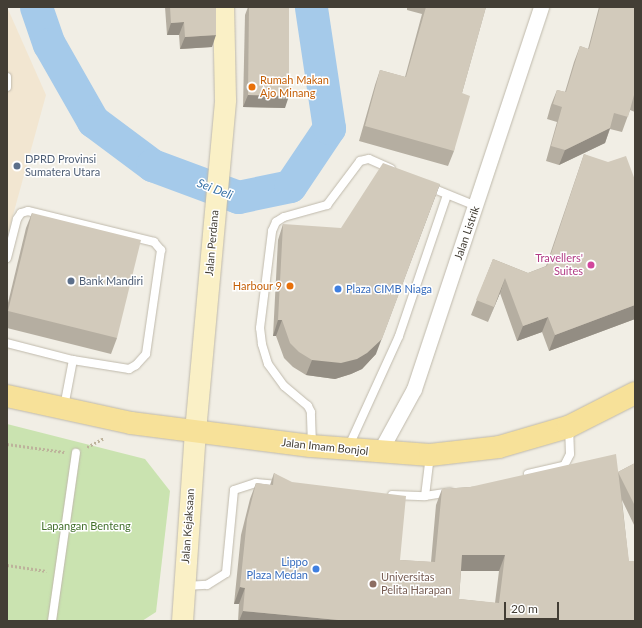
<!DOCTYPE html>
<style>
body{margin:0}
#map{position:relative;width:642px;height:628px;overflow:hidden;background:#f1eee5;font-family:Lato,sans-serif}
div>[style]{position:absolute}
[style*='--x']{left:calc(var(--x)*1px);top:calc(var(--y)*1px);width:calc(var(--w)*1px);rotate:calc(var(--a)*1deg)}
.commercial>*{inset:0;background:#f2e6d1}
.green>*{inset:0;background:#cae3b0}
.river>*{height:33px;margin:-16.5px;padding:0 16.5px;transform-origin:16.5px;border-radius:16.5px;background:#a5caea}
.path>*{height:2.5px;margin-top:-1.25px;transform-origin:0;background:repeating-linear-gradient(90deg,#bdb29b 0 2px,transparent 0 4px)}
.roads{filter:drop-shadow(0 0 1px #bfb9ab) drop-shadow(0 0 1px #bfb9ab)}
.lane>*{height:8px;margin:-4px;padding:0 4px;transform-origin:4px;border-radius:4px;background:#fff}
.street>*{height:15px;margin:-7.5px;padding:0 7.5px;transform-origin:7.5px;border-radius:7.5px;background:#fff}
.secondary>*{height:21px;margin:-10.5px;padding:0 10.5px;transform-origin:10.5px;border-radius:10.5px;background:#faf0c6}
.primary>*{height:22px;margin:-11px;padding:0 11px;transform-origin:11px;border-radius:11px;background:#f7e199}
.wall>*{inset:0;background:#b5aea1}
.shaded-wall>*{inset:0;background:#938d83}
.building>*{inset:0;background:#d2cabb}
.dots>*{width:11px;height:11px;translate:-50% -50%;box-sizing:border-box;border:2px solid #fff;border-radius:50%}
span{translate:-50% -50%;white-space:nowrap;text-align:center;line-height:1.15;-webkit-text-stroke:3px #fff;paint-order:stroke}
.food-label{font-size:11px;color:#c56008}
.left{translate:0 -50%;text-align:left}
.right{translate:-100% -50%;text-align:right}
.service-label{font-size:11px;color:#4e5e75}
.street-label{font-size:11px;color:#433e35}
.hotel-label{font-size:11px;color:#b23c85}
.shop-label{font-size:11px;color:#366cbe}
.park-label{font-size:11px;color:#43702d}
.education-label{font-size:11px;color:#785e54}
.water-label{font-size:12px;color:#3772a7;font-style:italic}
.frame{position:absolute;inset:0;border:8px solid #433e35;pointer-events:none}
.scale{position:absolute;left:504px;top:602px;width:55px;height:18px;box-sizing:border-box;border:2px solid #433e35;border-top:0;padding-left:5px;font-size:12px;line-height:14px;white-space:nowrap;color:#433e35;-webkit-text-stroke:3px #fff;paint-order:stroke}
</style>
<div id="map">
<div class="commercial">
<div style="clip-path:polygon(7px 7px,46px 95px,7px 237px)"></div>
</div>
<div class="green">
<div style="clip-path:polygon(7px 424px,145px 459px,170px 491px,156px 612px,142px 621px,7px 621px)"></div>
</div>
<div class="river">
<div style="--x:36;--y:7;--w:39;--a:71"></div>
<div style="--x:49;--y:44;--w:89;--a:60.3"></div>
<div style="--x:93;--y:121;--w:74;--a:36.7"></div>
<div style="--x:152;--y:165;--w:92;--a:20.4"></div>
<div style="--x:238;--y:197;--w:53;--a:-11.9"></div>
<div style="--x:290;--y:186;--w:70;--a:-56.1"></div>
<div style="--x:329;--y:128;--w:122;--a:-98.5"></div>
</div>
<div class="path">
<div style="--x:7;--y:444;--w:58;--a:8"></div>
<div style="--x:87;--y:447;--w:19;--a:-28"></div>
<div style="--x:7;--y:565;--w:40;--a:8.5"></div>
</div>
<div class="roads">
<div class="lane">
<div style="--x:7;--y:77;--w:10;--a:90"></div>
<div style="--x:427;--y:186;--w:53;--a:22.2"></div>
<div style="--x:7;--y:258;--w:40;--a:-75.6"></div>
<div style="--x:17;--y:219;--w:7;--a:-56"></div>
<div style="--x:21;--y:213;--w:7;--a:-16"></div>
<div style="--x:28;--y:211;--w:130;--a:13.8"></div>
<div style="--x:154;--y:242;--w:11;--a:49"></div>
<div style="--x:161;--y:250;--w:105;--a:98.2"></div>
<div style="--x:146;--y:354;--w:15;--a:132"></div>
<div style="--x:136;--y:365;--w:8;--a:150"></div>
<div style="--x:129;--y:369;--w:57;--a:-170.9"></div>
<div style="--x:73;--y:360;--w:68;--a:-165.6"></div>
<div style="--x:64;--y:407;--w:48;--a:-79.2"></div>
<div style="--x:312;--y:445;--w:33;--a:-92"></div>
<div style="--x:311;--y:412;--w:7;--a:-117"></div>
<div style="--x:308;--y:406;--w:31;--a:-140"></div>
<div style="--x:284;--y:386;--w:27;--a:-126"></div>
<div style="--x:268;--y:364;--w:21;--a:-107"></div>
<div style="--x:262;--y:344;--w:16;--a:-97"></div>
<div style="--x:260;--y:328;--w:98;--a:-82.9"></div>
<div style="--x:272;--y:231;--w:10;--a:-66"></div>
<div style="--x:276;--y:222;--w:9;--a:-32"></div>
<div style="--x:284;--y:217;--w:45;--a:-15.6"></div>
<div style="--x:327;--y:205;--w:55;--a:-53.1"></div>
<div style="--x:360;--y:161;--w:9;--a:-13"></div>
<div style="--x:369;--y:159;--w:24;--a:24"></div>
<div style="--x:348;--y:448;--w:123;--a:-65.5"></div>
<div style="--x:399;--y:336;--w:149;--a:-71.2"></div>
<div style="--x:528;--y:474;--w:37;--a:-13"></div>
<div style="--x:564;--y:466;--w:13;--a:-63"></div>
<div style="--x:570;--y:454;--w:26;--a:-92"></div>
<div style="--x:392;--y:495;--w:33;--a:2"></div>
<div style="--x:425;--y:496;--w:25;--a:-9"></div>
<div style="--x:425;--y:496;--w:41;--a:-83"></div>
<div style="--x:185;--y:586;--w:22;--a:-3"></div>
<div style="--x:207;--y:585;--w:22;--a:-32"></div>
<div style="--x:226;--y:573;--w:83;--a:-84.5"></div>
<div style="--x:234;--y:490;--w:23;--a:-18"></div>
<div style="--x:256;--y:483;--w:25;--a:5"></div>
<div style="--x:52;--y:621;--w:170;--a:-81.9"></div>
</div>
<div class="street">
<div style="--x:379;--y:453;--w:73;--a:-61.3"></div>
<div style="--x:414;--y:389;--w:403;--a:-71.6"></div>
</div>
<div class="secondary">
<div style="--x:182;--y:621;--w:190;--a:-86.1"></div>
<div style="--x:195;--y:431;--w:333;--a:-84.8"></div>
<div style="--x:225;--y:99;--w:92;--a:-91.2"></div>
</div>
<div class="primary">
<div style="--x:7;--y:396;--w:127;--a:12.3"></div>
<div style="--x:131;--y:423;--w:181;--a:7.3"></div>
<div style="--x:311;--y:446;--w:119;--a:4.3"></div>
<div style="--x:430;--y:455;--w:69;--a:-6.6"></div>
<div style="--x:499;--y:447;--w:72;--a:-16.2"></div>
<div style="--x:568;--y:427;--w:75;--a:-26.9"></div>
</div>
</div>
<div class="wall">
<div style="clip-path:polygon(165px 7px,216px 7px,212px 47px,180px 49px,179px 35px,167px 35px)"></div>
<div style="clip-path:polygon(248px 7px,289px 7px,285px 108px,243px 107px,245px 15px)"></div>
<div style="clip-path:polygon(407px 7px,486px 7px,462px 93px,454px 151px,448px 166px,359px 141px,375px 85px,380px 70px,405px 77px,422px 14px,407px 10px)"></div>
<div style="clip-path:polygon(599px 7px,635px 7px,635px 112px,630px 110px,622px 132px,610px 129px,605px 143px,559px 165px,546px 161px,557px 122px,547px 119px,551px 105px,557px 90px,565px 92px,574px 62px,580px 46px,588px 49px)"></div>
<div style="clip-path:polygon(584px 154px,635px 180px,635px 319px,549px 351px,542px 332px,517px 341px,500px 293px,488px 322px,471px 315px,493px 259px,528px 273px,546px 266px)"></div>
<div style="clip-path:polygon(32px 213px,117px 338px,111px 354px,7px 328px,7px 307px,26px 228px)"></div>
<div style="clip-path:polygon(283px 224px,376px 354px,362px 369px,351px 374px,335px 379px,306px 375px,293px 367px,284px 358px,276px 336px,273px 336px,278px 240px)"></div>
<div style="clip-path:polygon(evenodd,635px 463px,635px 527px,622px 500px,635px 621px,238px 621px,239px 604px,234px 604px,241px 535px,250px 499px,256px 483px,270px 485px,274px 473px,400px 560px,431px 562px,436px 505px,442px 489px,470px 487px,618px 472px,635px 463px,461px 571px,499px 571px,495px 603px,459px 599px,461px 571px)"></div>
</div>
<div class="shaded-wall">
<div style="clip-path:polygon(184px 22px,179px 35px,167px 35px,171px 23px)"></div>
<div style="clip-path:polygon(216px 35px,212px 47px,180px 49px,185px 37px)"></div>
<div style="clip-path:polygon(248px 95px,289px 96px,285px 108px,243px 107px)"></div>
<div style="clip-path:polygon(610px 128px,605px 143px,559px 165px,565px 150px)"></div>
<div style="clip-path:polygon(440px 184px,376px 354px,362px 369px,351px 374px,335px 379px,306px 375px,312px 360px)"></div>
<div style="clip-path:polygon(505px 278px,500px 293px,488px 322px,494px 307px)"></div>
<div style="clip-path:polygon(635px 305px,635px 319px,549px 351px,555px 335px)"></div>
<div style="clip-path:polygon(548px 317px,542px 332px,517px 341px,523px 326px)"></div>
<div style="clip-path:polygon(278px 320px,282px 320px,276px 336px,273px 336px)"></div>
<div style="clip-path:polygon(462px 555px,505px 555px,499px 571px,456px 571px)"></div>
<div style="clip-path:polygon(240px 587px,245px 588px,239px 604px,234px 604px)"></div>
<div style="clip-path:polygon(243px 611px,349px 621px,239px 621px)"></div>
</div>
<div class="building">
<div style="clip-path:polygon(170px 7px,216px 7px,216px 35px,185px 37px,184px 22px,171px 23px)"></div>
<div style="clip-path:polygon(249px 7px,289px 7px,289px 96px,248px 95px)"></div>
<div style="clip-path:polygon(426px 7px,486px 7px,462px 93px,470px 96px,454px 151px,365px 126px,380px 70px,406px 77px)"></div>
<div style="clip-path:polygon(600px 7px,635px 7px,635px 95px,634px 95px,628px 117px,614px 113px,610px 128px,565px 150px,551px 146px,562px 107px,553px 104px,557px 90px,566px 92px,580px 46px,589px 49px)"></div>
<div style="clip-path:polygon(584px 154px,608px 162px,626px 156px,635px 180px,635px 305px,555px 335px,548px 317px,523px 326px,505px 278px,494px 307px,476px 300px,493px 259px,528px 273px,547px 266px)"></div>
<div style="clip-path:polygon(383px 163px,440px 184px,382px 339px,367px 353px,357px 359px,341px 363px,312px 360px,299px 352px,290px 343px,282px 320px,278px 320px,283px 224px,341px 228px)"></div>
<div style="clip-path:polygon(32px 213px,141px 240px,117px 338px,8px 311px)"></div>
<div style="clip-path:polygon(evenodd,616px 454px,629px 561px,635px 561px,635px 621px,349px 621px,243px 611px,245px 588px,240px 587px,247px 519px,256px 483px,273px 485px,274px 473px,292px 482px,406px 496px,400px 560px,435px 562px,442px 489px,470px 487px,616px 454px,462px 555px,505px 555px,499px 603px,459px 599px,462px 555px)"></div>
<div style="clip-path:polygon(635px 463px,635px 506px,618px 472px)"></div>
</div>
<div class="dots">
<div style="left:252px;top:87px;background:#e8710a"></div>
<div style="left:17px;top:166px;background:#5c6f8a"></div>
<div style="left:591px;top:265px;background:#d1479c"></div>
<div style="left:71px;top:281px;background:#5c6f8a"></div>
<div style="left:290px;top:286px;background:#e8710a"></div>
<div style="left:338px;top:289px;background:#3f7fe0"></div>
<div style="left:316px;top:569px;background:#3f7fe0"></div>
<div style="left:373px;top:584px;background:#8d6e63"></div>
</div>
<div class="food-label">
<span class="left" style="left:260px;top:87px">Rumah Makan<br>Ajo Minang</span>
<span class="right" style="left:282px;top:286px">Harbour 9</span>
</div>
<div class="service-label">
<span class="left" style="left:25px;top:166px">DPRD Provinsi<br>Sumatera Utara</span>
<span class="left" style="left:79px;top:281px">Bank Mandiri</span>
</div>
<div class="street-label">
<span style="left:467px;top:233px;rotate:-71deg">Jalan Listrik</span>
<span style="left:212px;top:243px;rotate:-85deg">Jalan Perdana</span>
<span style="left:325px;top:447px;rotate:6deg">Jalan Imam Bonjol</span>
<span style="left:188px;top:526px;rotate:-86deg">Jalan Kejaksaan</span>
</div>
<div class="hotel-label">
<span class="right" style="left:583px;top:265px">Travellers'<br>Suites</span>
</div>
<div class="shop-label">
<span class="left" style="left:346px;top:289px">Plaza CIMB Niaga</span>
<span class="right" style="left:308px;top:569px">Lippo<br>Plaza Medan</span>
</div>
<div class="park-label">
<span style="left:86px;top:526px">Lapangan Benteng</span>
</div>
<div class="education-label">
<span class="left" style="left:381px;top:584px">Universitas<br>Pelita Harapan</span>
</div>
<div class="water-label">
<span style="left:215px;top:189px;rotate:21deg">Sei Deli</span>
</div>
<div class="frame"></div>
<div class="scale">20 m</div>
</div>
